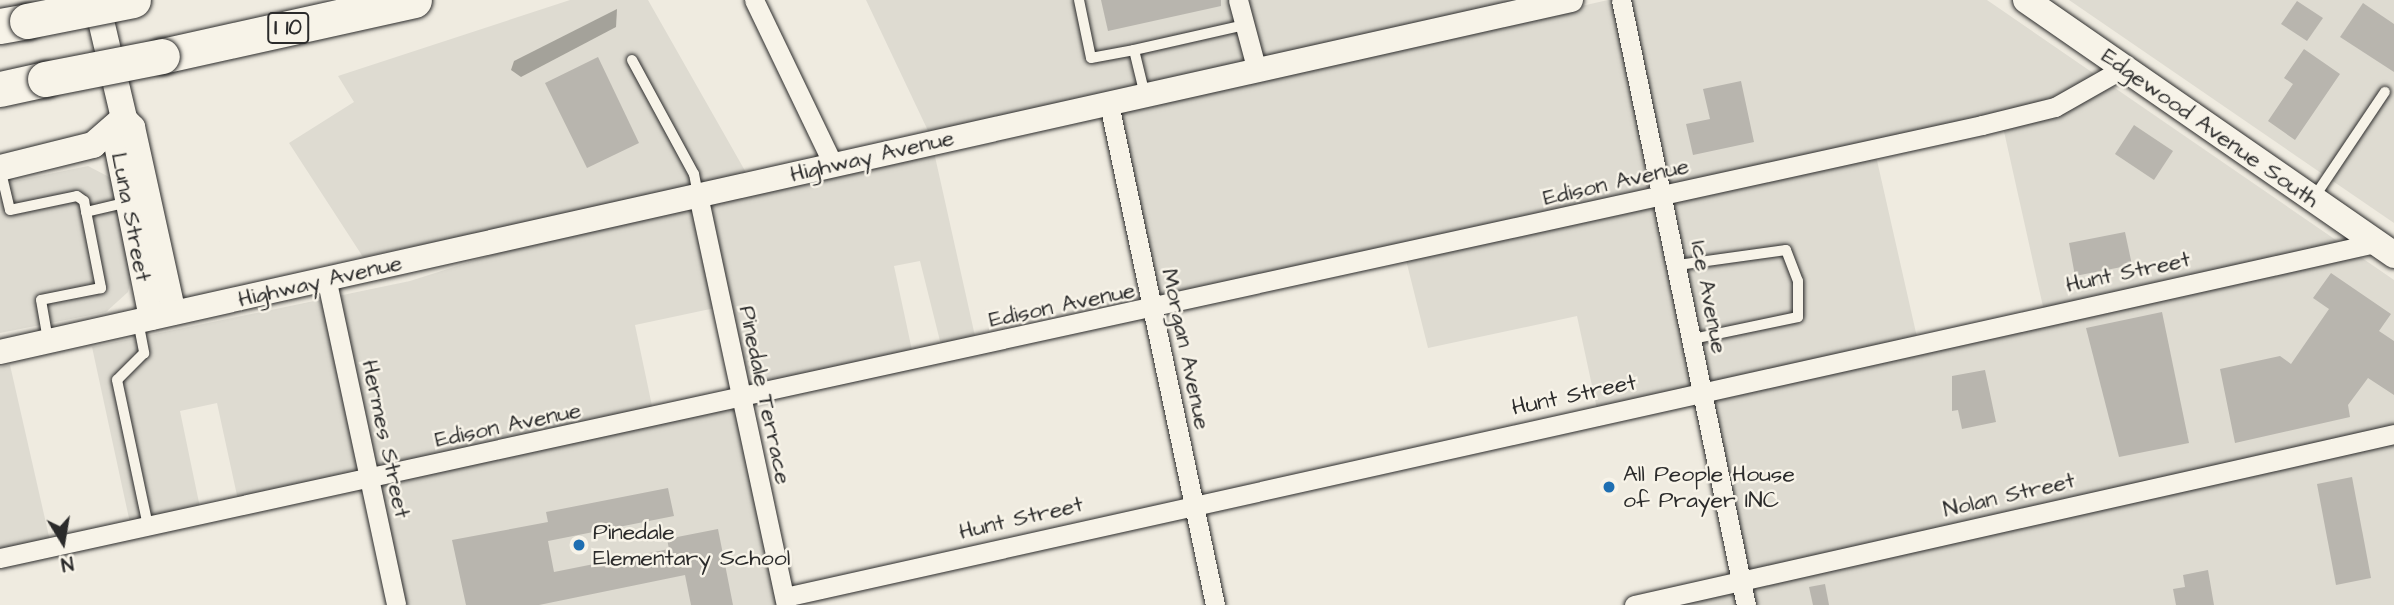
<!DOCTYPE html>
<style>
body{margin:0}
#map{position:relative;width:2394px;height:605px;overflow:hidden;background:#efebe0;font-family:"Architects Daughter",sans-serif}
div>[style]{position:absolute}
[style*='--x']{left:calc(var(--x)*1px);top:calc(var(--y)*1px);width:calc(var(--w)*1px);rotate:calc(var(--a)*1deg)}
.built>*{inset:0;background:#dedbd1}
.water>*{inset:0;background:#a4a29a}
.building>*{inset:0;background:#b8b5ae}
.roads{filter:drop-shadow(0 0 2px #2b2b2b) drop-shadow(0 0 2px #2b2b2b)}
.service>*{height:10px;margin:-5px;padding:0 5px;transform-origin:5px;border-radius:5px;background:#f7f3e8}
.minor>*{height:19px;margin:-9.5px;padding:0 9.5px;transform-origin:9.5px;border-radius:9.5px;background:#f7f3e8}
.tertiary>*{height:24px;margin:-12px;padding:0 12px;transform-origin:12px;border-radius:12px;background:#f7f3e8}
.secondary>*{height:26px;margin:-13px;padding:0 13px;transform-origin:13px;border-radius:13px;background:#f7f3e8}
.motorway>*{height:35px;margin:-17.5px;padding:0 17.5px;transform-origin:17.5px;border-radius:17.5px;background:#f7f3e8}
.bridges{filter:drop-shadow(0 0 2px #2b2b2b) drop-shadow(0 0 2px #2b2b2b)}
.motorway-bridge>*{height:35px;margin:-17.5px;padding:0 17.5px;transform-origin:17.5px;border-radius:17.5px;background:#f7f3e8}
.dots>*{width:19px;height:19px;translate:-50% -50%;box-sizing:border-box;border:4px solid #f7f3e8;border-radius:50%}
span{translate:-50% -50%;white-space:nowrap;text-align:center;line-height:1.15;-webkit-text-stroke:5px #f7f3e8;paint-order:stroke}
.shield-label span{padding:2px 5px;background:#f7f3e8;border:2px solid;border-radius:5px;-webkit-text-stroke-width:0}
.shield-label{font-size:21px;color:#2b2b2b;font-weight:700}
.street-label{font-size:23px;color:#2b2b2b}
.poi-label{font-size:23px;color:#2b2b2b}
.left{translate:0 -50%;text-align:left}
.north{position:absolute;left:28px;top:507px;width:70px;height:70px;-webkit-text-stroke:5px #f7f3e8;paint-order:stroke;rotate:169deg;font-size:19px;font-weight:700;line-height:28px;text-align:center;color:#2b2b2b}
.north::after{content:'';display:block;margin:auto;width:24px;height:32px;background:#2b2b2b;clip-path:polygon(50% 0,100% 100%,50% 72%,0 100%)}
</style>
<div id="map">
<div class="built">
<div style="clip-path:polygon(570px 0,648px 0,748px 176px,363px 257px,289px 143px,354px 102px,338px 76px)"></div>
<div style="clip-path:polygon(866px 0,1527px 0,930px 135px)"></div>
<div style="clip-path:polygon(evenodd,1608px 0,1987px 0,2394px 280px,2394px 605px,1667px 605px,1736px 588px,1698px 402px,1600px 423px,1577px 316px,1428px 348px,1406px 260px,1162px 314px,1119px 110px,1608px 0,2003px 127px,2046px 320px,1919px 346px,1876px 156px,2003px 127px)"></div>
<div style="clip-path:polygon(2069px 0,2394px 0,2394px 223px)"></div>
<div style="clip-path:polygon(evenodd,934px 152px,979px 354px,945px 361px,920px 261px,894px 266px,916px 369px,736px 408px,778px 605px,405px 605px,380px 486px,241px 514px,217px 403px,180px 411px,203px 522px,133px 537px,92px 347px,410px 281px,520px 246px,934px 152px,715px 308px,736px 408px,656px 425px,635px 325px,715px 308px)"></div>
<div style="clip-path:polygon(88px 166px,111px 178px,132px 275px,128px 292px,106px 312px,0 333px,0 184px)"></div>
<div style="clip-path:polygon(10px 365px,53px 554px,0 566px,0 367px)"></div>
</div>
<div class="water">
<div style="clip-path:polygon(617px 9px,616px 27px,521px 77px,511px 70px,514px 61px)"></div>
</div>
<div class="building">
<div style="clip-path:polygon(1101px 0,1221px 0,1221px 6px,1108px 31px)"></div>
<div style="clip-path:polygon(2297px 1px,2323px 18px,2307px 41px,2281px 24px)"></div>
<div style="clip-path:polygon(2363px 3px,2394px 24px,2394px 72px,2340px 37px)"></div>
<div style="clip-path:polygon(2304px 49px,2340px 74px,2295px 140px,2268px 121px,2293px 84px,2284px 78px)"></div>
<div style="clip-path:polygon(598px 57px,639px 143px,587px 168px,545px 83px)"></div>
<div style="clip-path:polygon(1741px 81px,1754px 142px,1693px 155px,1686px 124px,1710px 119px,1703px 89px)"></div>
<div style="clip-path:polygon(2134px 125px,2173px 151px,2154px 180px,2115px 154px)"></div>
<div style="clip-path:polygon(2125px 232px,2132px 265px,2075px 276px,2069px 243px)"></div>
<div style="clip-path:polygon(2331px 273px,2391px 314px,2379px 331px,2394px 341px,2394px 395px,2368px 378px,2348px 405px,2350px 417px,2235px 443px,2220px 369px,2280px 356px,2291px 364px,2329px 309px,2313px 298px)"></div>
<div style="clip-path:polygon(2162px 312px,2189px 443px,2119px 457px,2086px 328px)"></div>
<div style="clip-path:polygon(1985px 370px,1996px 422px,1962px 429px,1958px 410px,1952px 411px,1952px 376px)"></div>
<div style="clip-path:polygon(2352px 477px,2371px 578px,2336px 585px,2317px 484px)"></div>
<div style="clip-path:polygon(668px 488px,674px 516px,548px 541px,554px 572px,669px 549px,667px 539px,718px 529px,733px 605px,691px 605px,685px 575px,539px 605px,466px 605px,452px 540px,548px 522px,546px 512px)"></div>
<div style="clip-path:polygon(2208px 570px,2214px 605px,2176px 605px,2173px 589px,2185px 587px,2183px 575px)"></div>
<div style="clip-path:polygon(1825px 584px,1829px 605px,1813px 605px,1809px 587px)"></div>
</div>
<div class="roads">
<div class="service">
<div style="--x:1079;--y:0;--w:59;--a:78.3"></div>
<div style="--x:1091;--y:58;--w:44;--a:-10.5"></div>
<div style="--x:1134;--y:50;--w:46;--a:76.3"></div>
<div style="--x:1134;--y:50;--w:114;--a:-12.7"></div>
<div style="--x:632;--y:60;--w:130;--a:61.5"></div>
<div style="--x:694;--y:174;--w:21;--a:79"></div>
<div style="--x:0;--y:168;--w:43;--a:76.6"></div>
<div style="--x:10;--y:210;--w:68;--a:-11.8"></div>
<div style="--x:77;--y:196;--w:9;--a:36"></div>
<div style="--x:84;--y:201;--w:89;--a:78.9"></div>
<div style="--x:101;--y:288;--w:61;--a:168.7"></div>
<div style="--x:41;--y:300;--w:41;--a:80.1"></div>
<div style="--x:2313;--y:199;--w:129;--a:-56.1"></div>
<div style="--x:86;--y:212;--w:43;--a:-13.4"></div>
<div style="--x:1678;--y:265;--w:109;--a:-7.9"></div>
<div style="--x:1786;--y:250;--w:33;--a:69"></div>
<div style="--x:1798;--y:281;--w:36;--a:90"></div>
<div style="--x:1798;--y:317;--w:107;--a:168.2"></div>
<div style="--x:138;--y:321;--w:33;--a:79"></div>
<div style="--x:144;--y:353;--w:38;--a:135"></div>
<div style="--x:117;--y:380;--w:149;--a:78"></div>
</div>
<div class="minor">
<div style="--x:754;--y:0;--w:182;--a:64.3"></div>
<div style="--x:1238;--y:0;--w:73;--a:75"></div>
<div style="--x:1621;--y:0;--w:618;--a:78.33"></div>
<div style="--x:1109;--y:104;--w:512;--a:78.05"></div>
<div style="--x:698;--y:195;--w:419;--a:77.9"></div>
<div style="--x:327;--y:282;--w:330;--a:77.9"></div>
<div style="--x:0;--y:558;--w:2029;--a:-12.32"></div>
<div style="--x:1982;--y:125;--w:75;--a:-13.9"></div>
<div style="--x:2055;--y:107;--w:79;--a:-29.5"></div>
<div style="--x:785;--y:597;--w:1629;--a:-12.55"></div>
<div style="--x:1634;--y:605;--w:779;--a:-12.68"></div>
</div>
<div class="tertiary">
<div style="--x:151;--y:318;--w:177;--a:-101.4"></div>
<div style="--x:116;--y:144;--w:27;--a:-73"></div>
<div style="--x:124;--y:118;--w:13;--a:45"></div>
<div style="--x:133;--y:127;--w:190;--a:77.6"></div>
<div style="--x:0;--y:352;--w:1610;--a:-12.63"></div>
</div>
<div class="secondary">
<div style="--x:2026;--y:0;--w:448;--a:34.7"></div>
<div style="--x:0;--y:168;--w:96;--a:-13.9"></div>
<div style="--x:93;--y:145;--w:41;--a:-41.1"></div>
<div style="--x:124;--y:118;--w:121;--a:-103.3"></div>
</div>
<div class="motorway">
<div style="--x:0;--y:26;--w:27;--a:-10"></div>
<div style="--x:162;--y:56;--w:258;--a:-12.5"></div>
<div style="--x:0;--y:89;--w:46;--a:-12.5"></div>
</div>
</div>
<div class="bridges">
<div class="motorway-bridge">
<div style="--x:27;--y:21;--w:108;--a:-11.2"></div>
<div style="--x:45;--y:79;--w:119;--a:-11.1"></div>
</div>
</div>
<div class="dots">
<div style="left:1609px;top:487px;background:#1f6fb2"></div>
<div style="left:579px;top:545px;background:#1f6fb2"></div>
</div>
<div class="shield-label">
<span style="left:288px;top:28px">I 10</span>
</div>
<div class="street-label">
<span style="left:2210px;top:128px;rotate:35deg">Edgewood Avenue South</span>
<span style="left:872px;top:156px;rotate:-13deg">Highway Avenue</span>
<span style="left:1616px;top:182px;rotate:-13deg">Edison Avenue</span>
<span style="left:131px;top:217px;rotate:79deg">Luna Street</span>
<span style="left:2128px;top:272px;rotate:-12deg">Hunt Street</span>
<span style="left:320px;top:281px;rotate:-13deg">Highway Avenue</span>
<span style="left:1709px;top:297px;rotate:79deg">Ice Avenue</span>
<span style="left:1062px;top:305px;rotate:-12deg">Edison Avenue</span>
<span style="left:1186px;top:349px;rotate:78deg">Morgan Avenue</span>
<span style="left:765px;top:395px;rotate:78deg">Pinedale Terrace</span>
<span style="left:1574px;top:395px;rotate:-12deg">Hunt Street</span>
<span style="left:508px;top:425px;rotate:-12deg">Edison Avenue</span>
<span style="left:386px;top:439px;rotate:78deg">Hermes Street</span>
<span style="left:2009px;top:495px;rotate:-13deg">Nolan Street</span>
<span style="left:1021px;top:518px;rotate:-13deg">Hunt Street</span>
</div>
<div class="poi-label">
<span class="left" style="left:1623px;top:487px">All People House<br>of Prayer INC</span>
<span class="left" style="left:593px;top:545px">Pinedale<br>Elementary School</span>
</div>
<div class="north">N</div>
</div>
